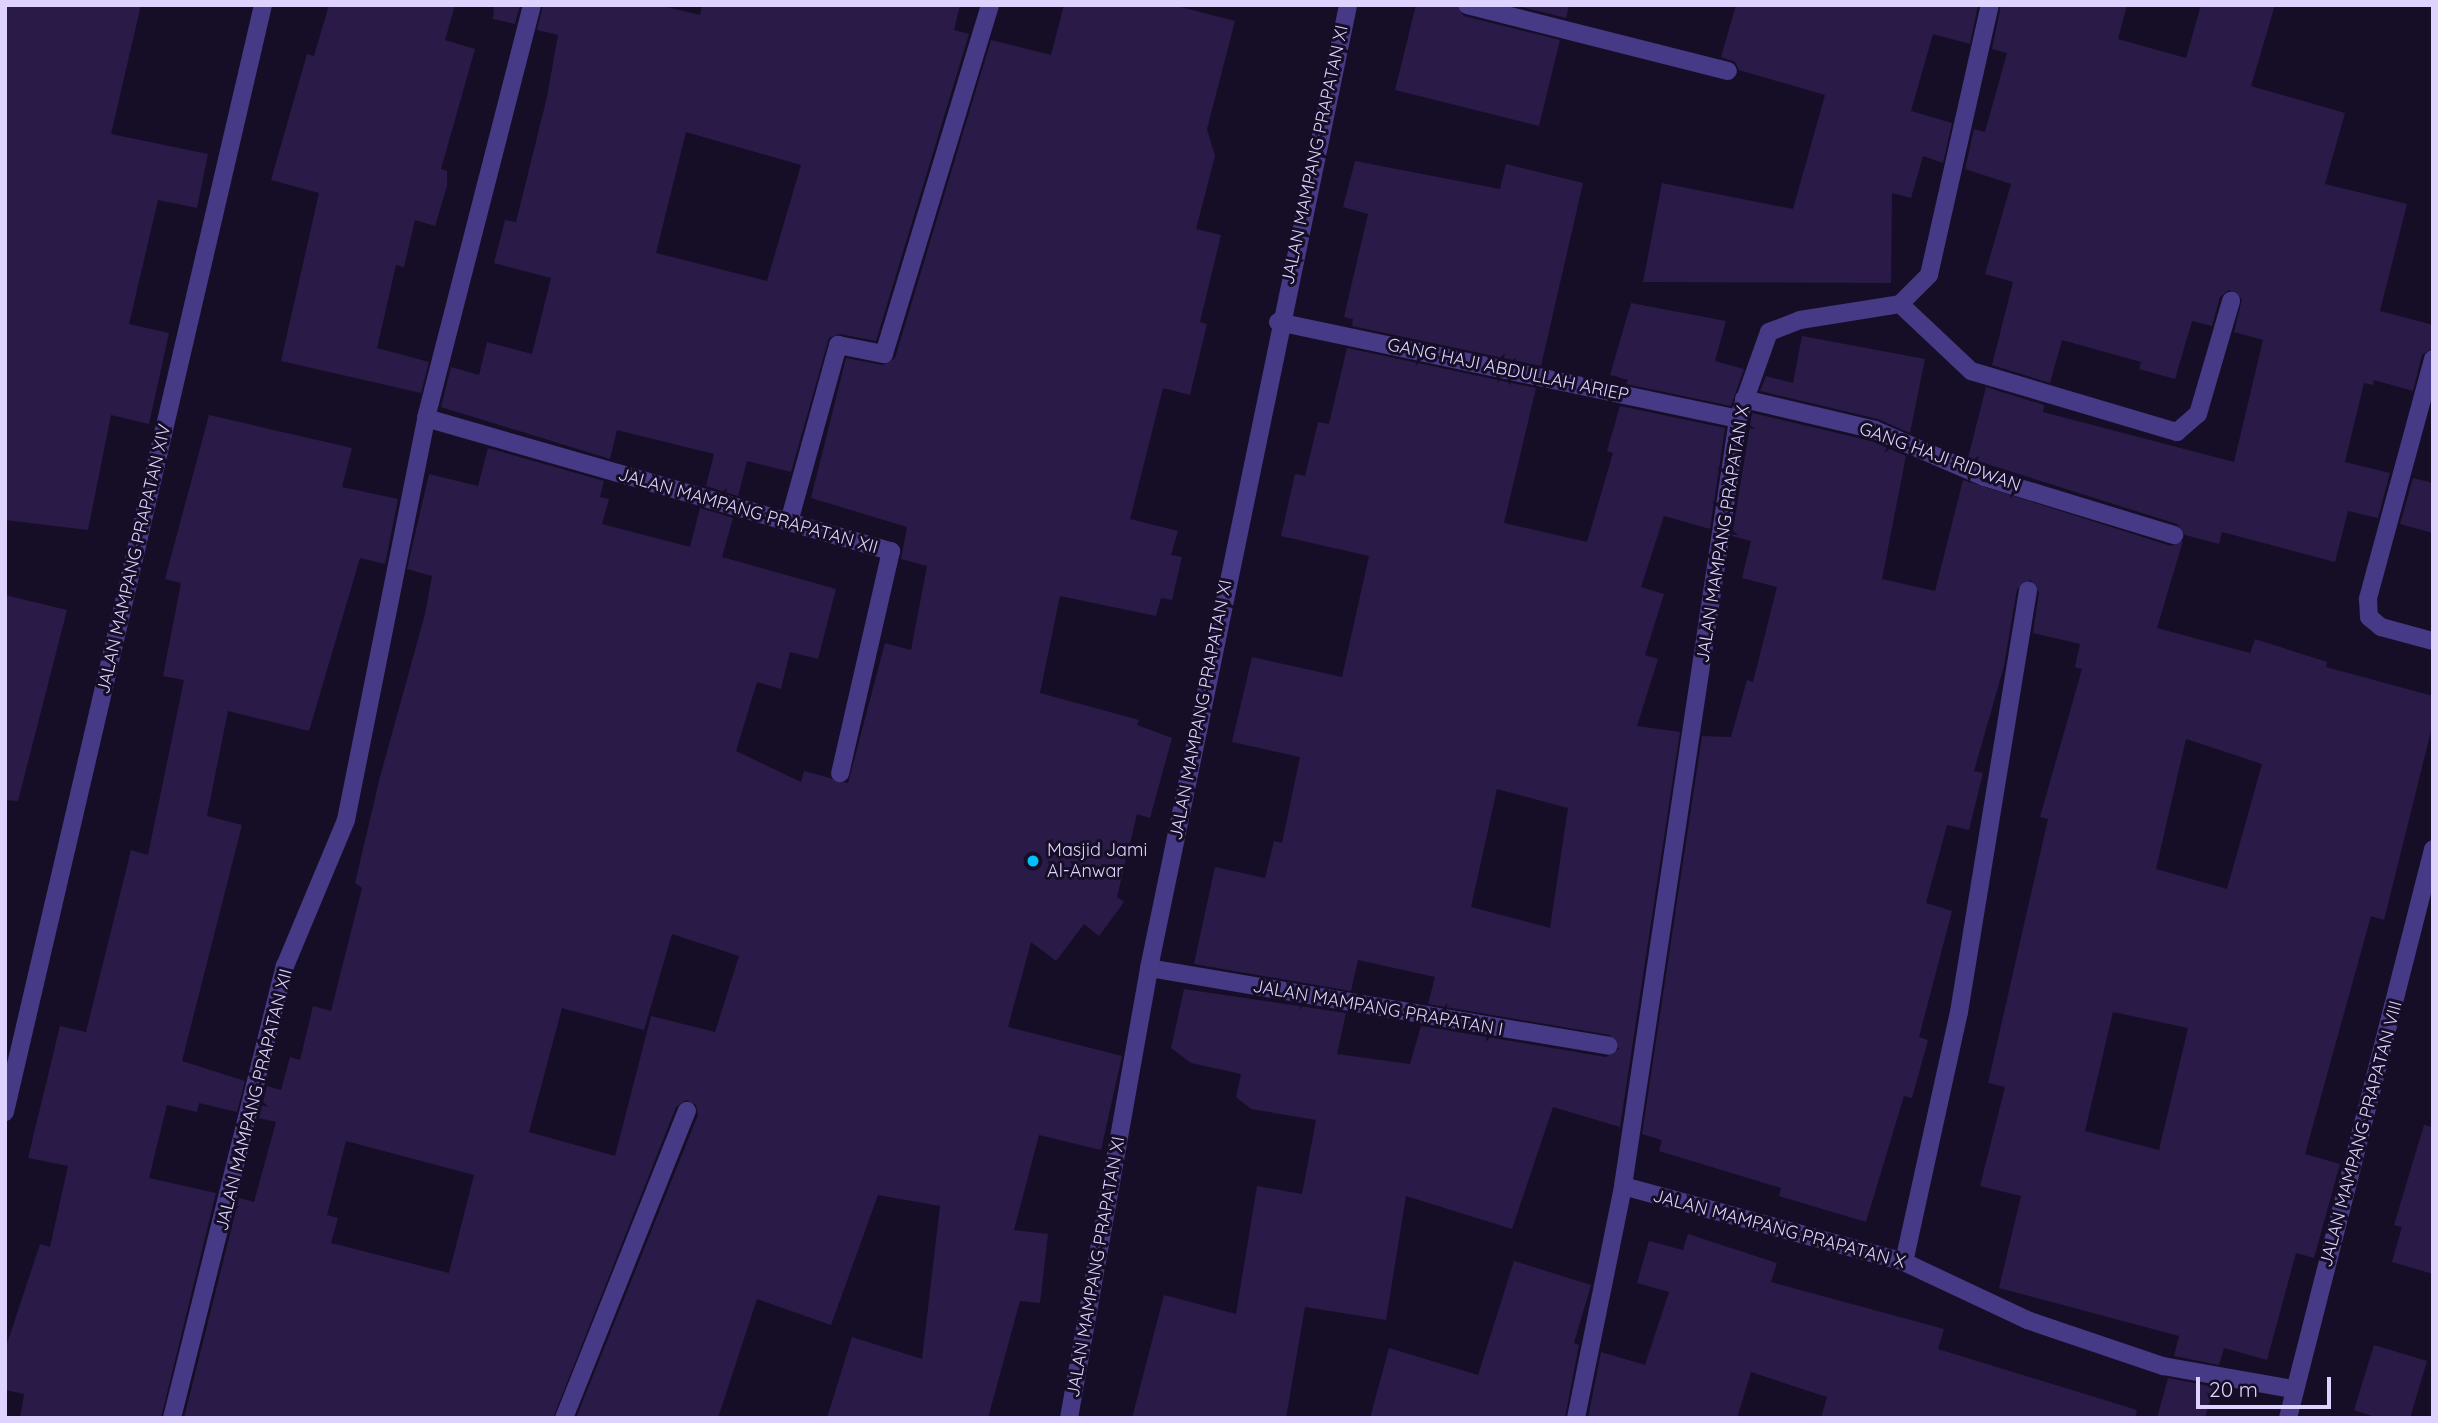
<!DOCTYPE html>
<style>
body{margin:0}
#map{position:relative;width:2438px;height:1423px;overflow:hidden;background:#160e26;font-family:Quicksand,sans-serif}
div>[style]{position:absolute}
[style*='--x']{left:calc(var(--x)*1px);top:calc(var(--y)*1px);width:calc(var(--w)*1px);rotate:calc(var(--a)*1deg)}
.building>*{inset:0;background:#2a1a47}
.minor>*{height:18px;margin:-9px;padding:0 9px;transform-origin:9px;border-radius:9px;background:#463985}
.dots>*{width:19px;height:19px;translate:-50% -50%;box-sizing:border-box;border:4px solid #160e26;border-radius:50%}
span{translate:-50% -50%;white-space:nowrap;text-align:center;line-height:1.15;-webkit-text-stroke:6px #160e26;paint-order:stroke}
.street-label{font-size:18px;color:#ded3ff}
.poi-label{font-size:18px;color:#ded3ff}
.left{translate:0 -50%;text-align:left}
.frame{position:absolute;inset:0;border:7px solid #ded3ff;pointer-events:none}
.scale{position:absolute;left:2196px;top:1377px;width:135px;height:32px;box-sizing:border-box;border:4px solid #ded3ff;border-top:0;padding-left:9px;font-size:21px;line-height:24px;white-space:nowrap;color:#ded3ff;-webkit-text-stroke:5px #160e26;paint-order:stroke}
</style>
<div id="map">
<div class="building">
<div style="clip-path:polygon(5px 5px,141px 5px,111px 134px,208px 154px,197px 208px,158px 200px,129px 324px,169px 333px,149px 424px,111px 415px,88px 530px,5px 520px)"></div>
<div style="clip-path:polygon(329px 5px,455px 5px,445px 40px,475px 49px,441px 169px,447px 171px,447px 186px,435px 226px,415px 220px,404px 267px,396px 265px,377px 348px,429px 362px,421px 393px,281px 361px,319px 193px,271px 180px,307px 54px,314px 56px)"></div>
<div style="clip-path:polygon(494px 5px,520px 5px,515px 24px,493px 19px)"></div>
<div style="clip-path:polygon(evenodd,543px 5px,659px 5px,700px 15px,702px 5px,960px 5px,954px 30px,969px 34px,876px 341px,840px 334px,829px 338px,791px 472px,747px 461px,738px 496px,706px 486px,714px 454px,617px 430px,610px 459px,441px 407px,451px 367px,479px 375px,487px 342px,532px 354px,551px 278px,494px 263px,505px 220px,516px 222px,547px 97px,558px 35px,537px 30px,543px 5px,686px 132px,801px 165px,767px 281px,656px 253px,686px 132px)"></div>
<div style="clip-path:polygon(evenodd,1064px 5px,1173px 5px,1235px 21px,1207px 129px,1215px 156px,1196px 229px,1221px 235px,1200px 322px,1207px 324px,1190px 395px,1163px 388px,1130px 519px,1178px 531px,1171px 555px,1182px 557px,1172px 600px,1161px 598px,1156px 616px,1060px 596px,1040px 693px,1139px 720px,1137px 725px,1172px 738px,1150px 818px,1137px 814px,1117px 897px,1124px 902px,1099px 936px,1084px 924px,1056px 961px,1031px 942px,1008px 1027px,1122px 1056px,1101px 1150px,1039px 1135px,1014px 1230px,1048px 1234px,1040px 1303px,1020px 1301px,988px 1418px,827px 1418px,852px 1337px,922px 1359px,940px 1206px,878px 1195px,831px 1325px,757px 1299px,718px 1418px,576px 1418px,698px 1115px,696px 1105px,686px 1100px,676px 1107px,553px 1418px,184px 1418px,239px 1198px,254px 1202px,276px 1122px,259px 1118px,267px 1086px,281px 1090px,290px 1057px,300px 1060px,313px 1006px,331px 1011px,362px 888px,355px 883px,380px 777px,425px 614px,432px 576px,407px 569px,429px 474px,478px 486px,488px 448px,604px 481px,600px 497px,609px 499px,602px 524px,690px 547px,700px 508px,733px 518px,722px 557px,836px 589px,818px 659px,790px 652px,781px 689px,757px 682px,736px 751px,801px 782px,804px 771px,848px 783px,885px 643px,911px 650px,927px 566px,901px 559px,907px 527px,811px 498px,846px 358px,882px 365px,895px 358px,991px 40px,1051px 55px,1064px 5px,672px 934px,739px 956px,715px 1032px,651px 1016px,615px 1156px,529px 1132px,562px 1008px,644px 1030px,672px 934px,1064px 5px,346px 1141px,474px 1175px,449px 1273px,331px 1243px,338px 1218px,327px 1215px,346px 1141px)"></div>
<div style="clip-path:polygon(1416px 5px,1456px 5px,1464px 16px,1560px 40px,1539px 126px,1395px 90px)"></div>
<div style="clip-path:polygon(1514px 5px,1569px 5px,1566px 18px)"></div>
<div style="clip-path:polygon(1736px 5px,1978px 5px,1970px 44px,1933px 34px,1911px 111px,1952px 123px,1943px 163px,1923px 156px,1911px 198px,1892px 193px,1891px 283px,1643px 282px,1662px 183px,1793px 209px,1825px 95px,1739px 70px,1735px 62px,1721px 57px)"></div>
<div style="clip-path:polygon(2001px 5px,2127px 5px,2118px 39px,2186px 58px,2201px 5px,2275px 5px,2251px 86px,2345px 113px,2325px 184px,2407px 204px,2380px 311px,2433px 325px,2433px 348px,2422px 355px,2413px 391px,2374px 380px,2373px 385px,2364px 383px,2345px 462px,2390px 473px,2378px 518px,2348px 511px,2335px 562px,2222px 532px,2219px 544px,2185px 535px,2177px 524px,1968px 458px,1986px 387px,2044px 405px,2043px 412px,2234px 462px,2263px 340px,2234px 332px,2242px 299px,2229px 290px,2220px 297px,2212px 326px,2192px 321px,2175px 379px,2139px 369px,2141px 362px,2062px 340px,2050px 383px,1992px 365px,2013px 282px,1985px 274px,2011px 184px,1965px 169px,1974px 129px,1985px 132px,2007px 53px,1992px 49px)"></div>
<div style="clip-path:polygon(1355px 161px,1500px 189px,1506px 164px,1583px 183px,1541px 366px,1352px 326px,1353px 319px,1344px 317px,1368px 214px,1343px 207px)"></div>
<div style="clip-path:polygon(1631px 303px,1726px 321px,1715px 361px,1744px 369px,1731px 406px,1626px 384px,1628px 380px,1610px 375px)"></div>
<div style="clip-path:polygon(1802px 336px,1925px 359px,1910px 433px,1878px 419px,1760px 391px,1766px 376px,1793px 383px)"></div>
<div style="clip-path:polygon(evenodd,1347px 348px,1536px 388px,1504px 523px,1587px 542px,1613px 453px,1607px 451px,1620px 406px,1725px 428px,1710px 529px,1664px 516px,1641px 587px,1664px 594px,1645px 655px,1658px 659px,1637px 726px,1680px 732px,1620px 1127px,1553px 1107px,1512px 1229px,1406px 1196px,1386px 1320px,1305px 1307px,1286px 1418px,1132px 1418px,1164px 1295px,1236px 1314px,1257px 1186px,1302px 1194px,1316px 1120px,1251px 1109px,1236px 1097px,1241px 1074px,1191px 1063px,1171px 1048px,1184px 989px,1346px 1013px,1337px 1054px,1410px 1064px,1421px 1026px,1606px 1057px,1619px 1049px,1610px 1035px,1428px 1004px,1435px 977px,1358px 960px,1351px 991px,1194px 964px,1215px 867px,1265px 878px,1274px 841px,1282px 843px,1300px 757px,1232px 742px,1252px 657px,1342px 677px,1369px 556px,1281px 536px,1295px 474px,1305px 476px,1318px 422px,1329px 424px,1347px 348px,1497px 789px,1568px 808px,1550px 928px,1471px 907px,1497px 789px)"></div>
<div style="clip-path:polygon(evenodd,1752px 413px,1871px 441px,1906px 456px,1882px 579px,1935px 591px,1963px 480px,2171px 546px,2183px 541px,2157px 628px,2250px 653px,2255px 639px,2327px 662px,2326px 667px,2433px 696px,2433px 723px,2384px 920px,2371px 916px,2305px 1154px,2340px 1164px,2314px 1258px,2296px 1253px,2267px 1360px,2224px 1348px,2219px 1365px,2174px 1356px,2179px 1336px,1999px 1288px,2021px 1196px,1980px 1186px,2005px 1087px,1988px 1083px,2048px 819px,2040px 817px,2082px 669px,2075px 667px,2080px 644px,2033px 633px,2039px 592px,2030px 580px,2017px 589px,2004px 666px,1974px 771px,1983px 773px,1969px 830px,1947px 825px,1926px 903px,1952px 911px,1919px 1037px,1928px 1040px,1912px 1098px,1904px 1096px,1866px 1222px,1779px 1196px,1781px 1188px,1659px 1151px,1662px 1140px,1642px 1134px,1702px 736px,1731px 737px,1747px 680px,1753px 682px,1777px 587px,1742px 578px,1751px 541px,1732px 536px,1752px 413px,2186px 739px,2262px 764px,2227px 889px,2156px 869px,2186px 739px,1752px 413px,2113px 1012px,2188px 1028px,2159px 1150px,2085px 1131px,2113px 1012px)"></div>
<div style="clip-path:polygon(209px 415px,352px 448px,342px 487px,398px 499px,385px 564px,360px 558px,309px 731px,228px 711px,207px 816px,242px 825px,182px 1061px,245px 1081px,237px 1112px,199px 1103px,197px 1112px,167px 1105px,149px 1178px,216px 1193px,161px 1418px,20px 1418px,24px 1394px,5px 1390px,5px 1350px,40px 1244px,50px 1247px,68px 1166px,28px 1158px,60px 1026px,86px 1032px,131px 850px,148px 855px,184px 680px,163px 676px,181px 583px,165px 579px)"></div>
<div style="clip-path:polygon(2413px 478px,2433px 483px,2433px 533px,2400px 524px)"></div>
<div style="clip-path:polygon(5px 595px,67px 610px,18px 801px,5px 800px)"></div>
<div style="clip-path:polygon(2424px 1125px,2433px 1127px,2433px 1274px,2392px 1262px,2402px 1227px,2394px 1225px)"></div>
<div style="clip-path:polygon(1688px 1234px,1777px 1263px,1771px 1282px,1944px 1329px,1938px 1349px,2137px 1410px,2135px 1418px,1821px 1418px,1827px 1397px,1751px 1372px,1737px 1418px,1588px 1418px,1601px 1352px,1645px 1365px,1669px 1292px,1637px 1283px,1649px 1241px,1683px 1250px)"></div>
<div style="clip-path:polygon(1514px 1261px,1591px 1285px,1574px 1343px,1579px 1345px,1565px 1418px,1370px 1418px,1389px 1348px,1478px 1375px)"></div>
<div style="clip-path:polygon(2374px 1345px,2427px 1361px,2410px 1418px,2378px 1418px,2354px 1410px)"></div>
<div style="clip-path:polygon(2168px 1378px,2214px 1387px,2205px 1418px,2157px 1418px)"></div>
</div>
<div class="minor">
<div style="--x:1467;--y:5;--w:269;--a:14.2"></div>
<div style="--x:1900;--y:304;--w:98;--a:43.3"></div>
<div style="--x:1971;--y:371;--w:215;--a:16.5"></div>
<div style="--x:2177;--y:432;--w:28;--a:-41"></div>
<div style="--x:2198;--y:414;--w:118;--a:-73.7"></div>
<div style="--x:1278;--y:322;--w:470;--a:11.9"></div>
<div style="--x:2433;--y:359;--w:249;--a:105.2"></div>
<div style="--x:2368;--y:599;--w:18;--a:87"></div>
<div style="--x:2369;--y:617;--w:16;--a:40"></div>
<div style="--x:2381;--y:627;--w:54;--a:15.1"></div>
<div style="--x:1744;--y:399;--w:135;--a:13.3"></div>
<div style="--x:1875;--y:430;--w:119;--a:23.3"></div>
<div style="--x:1984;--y:477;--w:199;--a:17"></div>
<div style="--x:426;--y:418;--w:484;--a:16"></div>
<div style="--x:891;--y:551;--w:228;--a:102.9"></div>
<div style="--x:789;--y:522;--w:184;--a:-74.5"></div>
<div style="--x:838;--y:345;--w:47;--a:11.1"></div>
<div style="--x:884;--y:354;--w:365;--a:-73.1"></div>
<div style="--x:1149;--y:968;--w:466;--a:9.6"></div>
<div style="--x:5;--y:1112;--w:1137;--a:-76.88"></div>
<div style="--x:1623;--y:1186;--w:291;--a:15.1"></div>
<div style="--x:1904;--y:1262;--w:136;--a:25.2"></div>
<div style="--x:2027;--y:1320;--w:144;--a:18.7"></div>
<div style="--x:2163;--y:1366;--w:131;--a:10.1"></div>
<div style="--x:1904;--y:1262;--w:256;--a:-77.6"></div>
<div style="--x:1959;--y:1012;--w:427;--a:-80.7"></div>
<div style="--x:172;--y:1418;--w:466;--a:-76"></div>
<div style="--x:285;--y:966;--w:158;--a:-67.3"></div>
<div style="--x:346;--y:820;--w:410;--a:-78.7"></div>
<div style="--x:426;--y:418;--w:426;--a:-75.6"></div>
<div style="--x:564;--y:1418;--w:331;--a:-68.2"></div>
<div style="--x:1069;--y:1418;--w:457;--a:-79.9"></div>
<div style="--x:1149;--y:968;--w:983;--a:-78.32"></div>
<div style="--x:1576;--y:1418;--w:237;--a:-78.5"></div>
<div style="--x:1623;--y:1186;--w:776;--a:-81.47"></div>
<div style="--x:1738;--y:419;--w:92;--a:-70.4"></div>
<div style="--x:1769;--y:332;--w:33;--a:-21"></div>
<div style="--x:1800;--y:320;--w:101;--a:-9.1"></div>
<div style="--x:1900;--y:304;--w:41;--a:-45"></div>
<div style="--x:1929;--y:275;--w:277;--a:-77.3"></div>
<div style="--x:2288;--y:1418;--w:587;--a:-75.7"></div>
</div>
<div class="dots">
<div style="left:1033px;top:861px;background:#00c1fe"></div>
</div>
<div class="street-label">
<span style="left:1315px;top:155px;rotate:-78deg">JALAN MAMPANG PRAPATAN XI</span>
<span style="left:1508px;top:370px;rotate:12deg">GANG HAJI ABDULLAH ARIEP</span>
<span style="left:1940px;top:457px;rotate:20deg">GANG HAJI RIDWAN</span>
<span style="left:748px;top:511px;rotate:16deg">JALAN MAMPANG PRAPATAN XII</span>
<span style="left:1723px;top:534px;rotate:-81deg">JALAN MAMPANG PRAPATAN X</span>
<span style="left:134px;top:559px;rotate:-77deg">JALAN MAMPANG PRAPATAN XIV</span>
<span style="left:1201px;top:710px;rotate:-79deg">JALAN MAMPANG PRAPATAN XI</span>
<span style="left:1378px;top:1008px;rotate:10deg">JALAN MAMPANG PRAPATAN I</span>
<span style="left:254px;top:1100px;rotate:-76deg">JALAN MAMPANG PRAPATAN XII</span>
<span style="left:2361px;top:1134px;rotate:-75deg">JALAN MAMPANG PRAPATAN VIII</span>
<span style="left:1779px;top:1229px;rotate:15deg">JALAN MAMPANG PRAPATAN X</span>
<span style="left:1096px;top:1267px;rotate:-80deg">JALAN MAMPANG PRAPATAN XI</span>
</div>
<div class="poi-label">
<span class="left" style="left:1047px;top:861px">Masjid Jami<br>Al-Anwar</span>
</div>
<div class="frame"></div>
<div class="scale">20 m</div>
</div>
